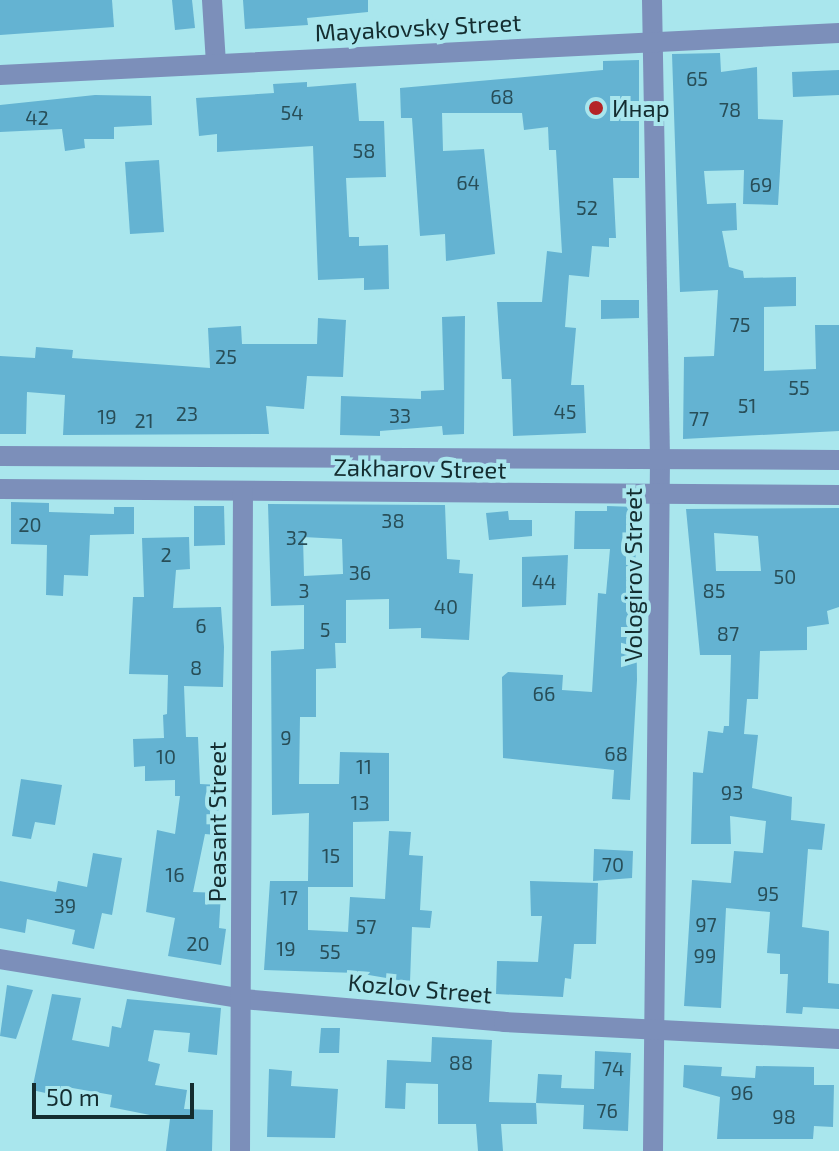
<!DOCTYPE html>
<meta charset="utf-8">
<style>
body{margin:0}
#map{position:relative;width:839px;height:1151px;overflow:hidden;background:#a9e6ed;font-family:"Exo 2",sans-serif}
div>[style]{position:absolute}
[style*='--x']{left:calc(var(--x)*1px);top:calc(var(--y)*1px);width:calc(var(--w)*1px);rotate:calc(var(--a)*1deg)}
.building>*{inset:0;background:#64b3d2}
.minor>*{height:20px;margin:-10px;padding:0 10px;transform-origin:10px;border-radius:10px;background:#7c8fba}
.dots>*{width:22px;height:22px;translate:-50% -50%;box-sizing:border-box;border:4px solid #a9e6ed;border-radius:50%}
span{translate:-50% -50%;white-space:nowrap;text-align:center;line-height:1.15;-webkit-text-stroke:8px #a9e6ed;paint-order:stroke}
.number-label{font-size:20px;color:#284e58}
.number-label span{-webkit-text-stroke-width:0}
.street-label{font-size:24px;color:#142d30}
.poi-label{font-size:24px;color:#142d30}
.left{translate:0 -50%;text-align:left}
.scale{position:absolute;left:32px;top:1083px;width:162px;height:36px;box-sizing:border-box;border:4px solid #142d30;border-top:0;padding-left:10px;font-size:24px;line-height:28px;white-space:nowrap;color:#142d30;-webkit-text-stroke:6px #a9e6ed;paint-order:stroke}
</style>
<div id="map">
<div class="building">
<div style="clip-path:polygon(0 0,112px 0,114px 27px,0 35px)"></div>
<div style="clip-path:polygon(172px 0,192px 0,195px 28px,175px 30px)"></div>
<div style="clip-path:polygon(243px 0,368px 0,368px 12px,307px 18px,308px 25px,245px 29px)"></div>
<div style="clip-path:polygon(720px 53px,721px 72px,757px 67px,758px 119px,783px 120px,778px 205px,743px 204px,744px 170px,704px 171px,707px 204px,736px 203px,737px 230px,722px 231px,729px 267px,743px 271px,744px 278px,796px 277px,796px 306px,764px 307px,764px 371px,816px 369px,815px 325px,839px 325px,839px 431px,683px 439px,684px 357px,714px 356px,718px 290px,680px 292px,672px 54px)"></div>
<div style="clip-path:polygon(639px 60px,639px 178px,613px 178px,616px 238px,609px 238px,609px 247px,592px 246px,589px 277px,569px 275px,565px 327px,576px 328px,571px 385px,584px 385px,586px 433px,513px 436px,511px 379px,502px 379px,497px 302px,542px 302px,547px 251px,562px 253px,556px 150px,549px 150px,548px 127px,524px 130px,522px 113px,442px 113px,443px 151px,484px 149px,495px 254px,446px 261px,445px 234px,420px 236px,412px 118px,401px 118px,400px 88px,603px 70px,603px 61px)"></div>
<div style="clip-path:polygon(839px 70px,839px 95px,793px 97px,792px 72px)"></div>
<div style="clip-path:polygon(307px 82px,307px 87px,356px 83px,359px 121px,384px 121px,386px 177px,346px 178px,349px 237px,359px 237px,359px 246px,388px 245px,389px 289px,364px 290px,364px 278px,318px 280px,313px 146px,217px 152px,217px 134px,199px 136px,196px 98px,274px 93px,273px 84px)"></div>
<div style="clip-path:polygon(95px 95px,151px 96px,152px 125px,114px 127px,114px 139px,84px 139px,85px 148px,65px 151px,62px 129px,0 132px,0 105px)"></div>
<div style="clip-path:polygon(159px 160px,164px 232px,130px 234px,125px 162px)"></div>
<div style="clip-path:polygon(601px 300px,639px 300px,639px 318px,601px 319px)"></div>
<div style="clip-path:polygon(465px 316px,464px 434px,443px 435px,442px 426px,380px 431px,380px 436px,340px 435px,341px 396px,421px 399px,421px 391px,444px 390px,442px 317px)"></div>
<div style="clip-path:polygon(318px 318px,346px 320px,343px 377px,307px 376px,304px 409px,266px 406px,269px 434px,63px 435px,65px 395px,27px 392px,26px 434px,0 434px,0 356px,35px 358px,36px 347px,73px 350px,72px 358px,210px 368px,208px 328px,241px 326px,242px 344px,317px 344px)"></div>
<div style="clip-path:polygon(11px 502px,49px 503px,49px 512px,114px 514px,114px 507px,134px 507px,134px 534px,90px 535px,88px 576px,64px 575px,63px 596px,46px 595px,47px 545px,11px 544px)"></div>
<div style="clip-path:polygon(evenodd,268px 504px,445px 505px,447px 559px,460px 560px,459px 573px,473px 574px,469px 640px,421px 638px,421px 628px,389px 629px,389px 599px,346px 600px,346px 643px,335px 643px,336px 668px,316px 669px,316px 717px,300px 717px,299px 784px,339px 784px,340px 752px,389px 753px,389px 821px,353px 822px,353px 887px,308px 887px,308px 930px,348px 932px,350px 897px,385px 899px,389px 831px,411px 832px,409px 855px,423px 856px,420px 910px,432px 911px,430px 928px,412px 927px,410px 982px,357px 973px,264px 970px,270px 881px,308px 881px,309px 813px,272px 815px,271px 651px,304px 649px,304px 605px,271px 606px,268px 504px,303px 537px,342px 539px,343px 574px,304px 576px,303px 537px)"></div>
<div style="clip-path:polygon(194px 506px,224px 506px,225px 545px,194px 546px)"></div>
<div style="clip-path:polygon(607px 506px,635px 507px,637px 680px,630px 800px,612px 799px,614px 770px,503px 758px,502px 677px,508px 672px,563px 675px,562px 690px,592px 692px,598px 593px,606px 594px,610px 549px,574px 549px,575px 511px,607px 511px)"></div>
<div style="clip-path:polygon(evenodd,839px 508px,839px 607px,827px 611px,829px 624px,807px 627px,807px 650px,760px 651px,758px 699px,747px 699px,744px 734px,758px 735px,752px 788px,792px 797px,791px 820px,825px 824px,822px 850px,808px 849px,802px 927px,829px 931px,828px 983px,839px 984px,839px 1009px,803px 1007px,802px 1014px,786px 1013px,788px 974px,780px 974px,780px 954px,767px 953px,770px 912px,726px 908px,721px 1008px,684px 1006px,692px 880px,731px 883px,734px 851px,763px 853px,766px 821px,730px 816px,731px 844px,691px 844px,693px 772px,703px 773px,708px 731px,723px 733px,724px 726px,729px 726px,731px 655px,700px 655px,686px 509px,839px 508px,714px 533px,758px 536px,761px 571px,716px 571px,714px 533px)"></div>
<div style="clip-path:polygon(508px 511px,509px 520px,532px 520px,532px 536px,489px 540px,486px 513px)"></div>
<div style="clip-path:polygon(189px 537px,190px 569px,176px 570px,173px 608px,221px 607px,224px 647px,223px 687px,184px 686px,186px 737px,198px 737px,200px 784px,221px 785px,216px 835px,205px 834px,193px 892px,221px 893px,219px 928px,226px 929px,221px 965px,168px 956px,175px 918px,146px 912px,157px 830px,175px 834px,180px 796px,175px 796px,175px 780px,145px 781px,145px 766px,134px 767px,133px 739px,164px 738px,163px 715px,167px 714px,168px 675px,129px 674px,133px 597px,144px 597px,142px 538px)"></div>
<div style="clip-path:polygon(568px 555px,566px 605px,522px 607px,522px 557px)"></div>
<div style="clip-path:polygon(21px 779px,62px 785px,55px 825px,35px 822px,31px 839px,12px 836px)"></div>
<div style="clip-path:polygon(594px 849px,633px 851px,632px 878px,593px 881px)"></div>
<div style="clip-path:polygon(93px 853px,122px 858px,112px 915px,102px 913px,94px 949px,72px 944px,75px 930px,27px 919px,25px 933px,0 928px,0 881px,56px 892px,58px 881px,87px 887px)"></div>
<div style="clip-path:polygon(530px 881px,598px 883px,596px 944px,574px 944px,571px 979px,565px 978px,563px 997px,496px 994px,497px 961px,538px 962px,542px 916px,531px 916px)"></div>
<div style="clip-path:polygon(7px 985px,33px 990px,16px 1039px,0 1036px)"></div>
<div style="clip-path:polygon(52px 994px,81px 998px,72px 1040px,109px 1047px,112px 1026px,121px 1028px,127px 999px,221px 1008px,217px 1055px,188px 1052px,190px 1033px,154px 1030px,148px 1061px,160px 1064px,155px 1085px,187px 1090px,184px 1109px,213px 1110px,212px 1151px,166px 1151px,170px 1119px,110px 1107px,112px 1095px,61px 1086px,59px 1096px,32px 1090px)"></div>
<div style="clip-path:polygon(321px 1028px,340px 1028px,339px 1053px,319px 1053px)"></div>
<div style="clip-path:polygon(432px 1037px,492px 1040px,489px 1102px,536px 1103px,537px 1124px,501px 1124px,503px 1151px,478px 1151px,476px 1124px,438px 1124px,438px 1084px,406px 1083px,405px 1109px,385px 1108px,387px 1060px,431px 1062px)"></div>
<div style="clip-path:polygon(595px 1051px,631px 1053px,628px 1131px,583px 1129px,584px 1105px,536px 1103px,538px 1074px,562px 1075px,561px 1088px,594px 1089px)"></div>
<div style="clip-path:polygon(684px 1065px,722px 1067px,721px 1076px,755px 1078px,756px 1066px,814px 1067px,814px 1085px,834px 1085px,833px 1127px,814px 1126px,813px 1139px,717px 1139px,720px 1097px,683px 1087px)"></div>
<div style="clip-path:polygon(269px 1069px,292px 1071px,291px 1086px,338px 1089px,335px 1138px,267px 1137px)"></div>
</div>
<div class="minor">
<div style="--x:212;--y:0;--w:64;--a:86.4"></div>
<div style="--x:652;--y:0;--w:460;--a:89"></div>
<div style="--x:660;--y:460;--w:691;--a:90.58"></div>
<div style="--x:0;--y:75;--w:840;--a:-2.87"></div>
<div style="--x:0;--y:456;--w:839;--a:0.27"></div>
<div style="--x:0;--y:489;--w:839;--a:0.41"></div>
<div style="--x:0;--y:959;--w:246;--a:9.3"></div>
<div style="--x:243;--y:999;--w:262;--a:5"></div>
<div style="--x:504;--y:1022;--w:335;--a:2.9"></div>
<div style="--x:240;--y:1151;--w:659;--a:-89.74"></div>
</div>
<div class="dots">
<div style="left:596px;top:108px;background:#b42427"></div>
</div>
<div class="number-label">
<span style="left:697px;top:78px">65</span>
<span style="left:502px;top:96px">68</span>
<span style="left:730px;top:109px">78</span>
<span style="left:292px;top:112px">54</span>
<span style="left:37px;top:117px">42</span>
<span style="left:364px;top:150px">58</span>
<span style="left:468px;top:182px">64</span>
<span style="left:761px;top:184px">69</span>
<span style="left:587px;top:207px">52</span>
<span style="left:740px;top:324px">75</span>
<span style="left:226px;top:356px">25</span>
<span style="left:799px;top:387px">55</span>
<span style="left:747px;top:405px">51</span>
<span style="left:565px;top:411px">45</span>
<span style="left:187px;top:413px">23</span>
<span style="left:400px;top:415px">33</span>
<span style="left:107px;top:416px">19</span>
<span style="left:699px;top:418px">77</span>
<span style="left:144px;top:420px">21</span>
<span style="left:393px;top:520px">38</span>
<span style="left:30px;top:524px">20</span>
<span style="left:297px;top:537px">32</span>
<span style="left:166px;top:554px">2</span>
<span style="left:360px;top:572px">36</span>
<span style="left:785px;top:576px">50</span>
<span style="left:544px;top:581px">44</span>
<span style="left:304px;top:590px">3</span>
<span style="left:714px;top:590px">85</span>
<span style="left:446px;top:606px">40</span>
<span style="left:201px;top:625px">6</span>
<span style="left:325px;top:629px">5</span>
<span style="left:728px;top:633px">87</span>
<span style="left:196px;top:667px">8</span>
<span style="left:544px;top:693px">66</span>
<span style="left:286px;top:737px">9</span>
<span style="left:616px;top:753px">68</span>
<span style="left:166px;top:756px">10</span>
<span style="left:364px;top:766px">11</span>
<span style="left:732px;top:792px">93</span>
<span style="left:360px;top:802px">13</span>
<span style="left:331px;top:855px">15</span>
<span style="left:613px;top:864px">70</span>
<span style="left:175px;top:874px">16</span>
<span style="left:768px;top:893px">95</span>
<span style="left:289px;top:897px">17</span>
<span style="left:65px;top:905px">39</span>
<span style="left:706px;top:924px">97</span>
<span style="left:366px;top:926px">57</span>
<span style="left:198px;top:943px">20</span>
<span style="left:286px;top:948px">19</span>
<span style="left:330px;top:951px">55</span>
<span style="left:705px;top:955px">99</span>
<span style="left:461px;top:1062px">88</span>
<span style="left:613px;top:1068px">74</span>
<span style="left:742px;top:1092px">96</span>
<span style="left:607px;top:1110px">76</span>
<span style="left:784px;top:1116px">98</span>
</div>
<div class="street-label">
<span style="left:418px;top:27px;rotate:-3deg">Mayakovsky Street</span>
<span style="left:420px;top:468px;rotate:1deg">Zakharov Street</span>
<span style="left:633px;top:575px;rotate:-90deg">Vologirov Street</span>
<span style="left:217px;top:822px;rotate:-90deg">Peasant Street</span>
<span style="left:420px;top:988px;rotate:5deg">Kozlov Street</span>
</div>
<div class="poi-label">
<span class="left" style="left:612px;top:108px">Инар</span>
</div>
<div class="scale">50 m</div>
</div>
